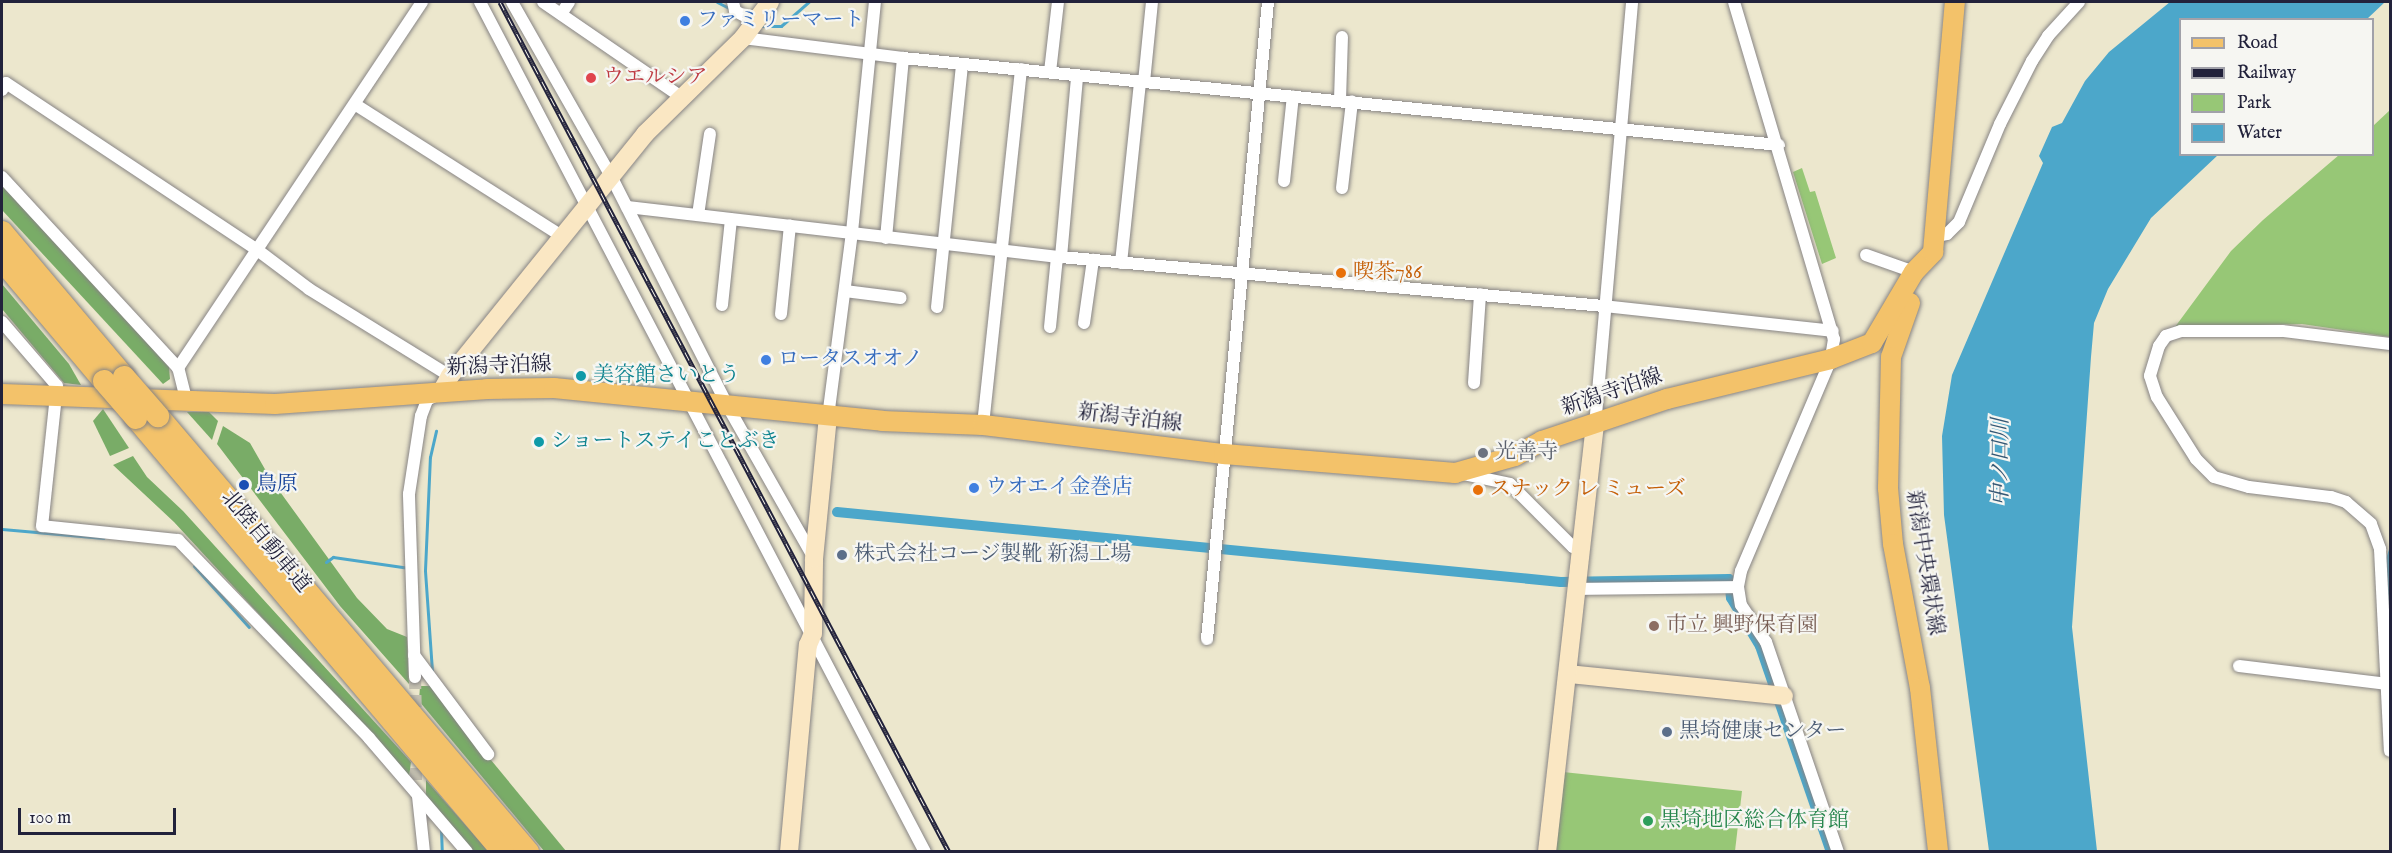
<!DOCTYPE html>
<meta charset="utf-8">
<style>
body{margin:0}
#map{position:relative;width:2392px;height:853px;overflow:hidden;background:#ece7cd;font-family:"IM FELL English","Noto Serif JP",serif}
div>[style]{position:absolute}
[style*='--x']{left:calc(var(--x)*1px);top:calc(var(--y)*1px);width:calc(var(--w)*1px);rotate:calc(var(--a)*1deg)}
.green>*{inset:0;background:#97c776}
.forest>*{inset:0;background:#79ac67}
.water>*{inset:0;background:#4ca7ca}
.stream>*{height:3px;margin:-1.5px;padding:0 1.5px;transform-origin:1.5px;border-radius:1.5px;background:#4ca7ca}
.canal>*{height:10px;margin:-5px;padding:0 5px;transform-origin:5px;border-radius:5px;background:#4ca7ca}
.street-tunnel>*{height:12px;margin-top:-6px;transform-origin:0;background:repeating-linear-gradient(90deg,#c4c0b0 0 12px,transparent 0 18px)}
.roads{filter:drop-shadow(0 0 2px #878484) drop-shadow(0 0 2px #878484)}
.street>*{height:12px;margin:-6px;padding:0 6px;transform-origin:6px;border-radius:6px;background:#fff}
.secondary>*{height:18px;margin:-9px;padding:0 9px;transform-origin:9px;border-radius:9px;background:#fae7c3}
.primary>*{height:20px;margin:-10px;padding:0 10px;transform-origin:10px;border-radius:10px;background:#f3c26a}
.highway>*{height:22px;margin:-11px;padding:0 11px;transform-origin:11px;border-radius:11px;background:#f3c26a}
.rail>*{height:5px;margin-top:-2.5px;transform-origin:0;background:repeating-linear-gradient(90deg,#f6f6f2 0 9px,#22223b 0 18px);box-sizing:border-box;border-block:2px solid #22223b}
.bridges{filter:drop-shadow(0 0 2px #878484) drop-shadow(0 0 2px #878484)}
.highway-bridge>*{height:22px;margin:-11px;padding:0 11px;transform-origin:11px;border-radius:11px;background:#f3c26a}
.dots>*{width:16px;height:16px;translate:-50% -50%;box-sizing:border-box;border:3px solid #f6f6f2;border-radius:50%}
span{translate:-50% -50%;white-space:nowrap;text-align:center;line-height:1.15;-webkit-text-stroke:4.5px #f6f6f2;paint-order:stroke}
.shop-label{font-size:21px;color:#366cbe}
.left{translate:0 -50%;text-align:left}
.health-label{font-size:21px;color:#be3a42}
.food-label{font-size:21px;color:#c56008}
.street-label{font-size:21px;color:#22223b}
.culture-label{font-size:21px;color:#0d838f}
.worship-label{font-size:21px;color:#5b616d}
.transit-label{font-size:21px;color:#164399}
.service-label{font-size:21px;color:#4e5e75}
.education-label{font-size:21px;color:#785e54}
.leisure-label{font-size:21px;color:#27864d}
.water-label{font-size:22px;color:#335774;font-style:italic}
.frame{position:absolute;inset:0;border:3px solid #22223b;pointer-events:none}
.legend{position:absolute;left:2179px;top:18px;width:195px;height:138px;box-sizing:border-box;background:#f6f6f2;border:2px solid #a1a1a9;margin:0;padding:8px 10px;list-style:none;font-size:18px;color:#22223b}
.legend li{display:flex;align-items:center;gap:12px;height:30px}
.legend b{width:30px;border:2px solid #a1a1a9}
.scale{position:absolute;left:18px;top:808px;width:158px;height:27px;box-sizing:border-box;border:3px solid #22223b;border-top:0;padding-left:8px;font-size:18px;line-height:21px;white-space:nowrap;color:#22223b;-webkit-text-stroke:4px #f6f6f2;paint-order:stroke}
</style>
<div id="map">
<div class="green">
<div style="clip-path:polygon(2390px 110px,2390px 337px,2302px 324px,2175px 327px,2231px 251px,2263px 220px,2339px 155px,2372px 154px,2373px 126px)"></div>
<div style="clip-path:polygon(1802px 168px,1810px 192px,1815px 191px,1836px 258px,1822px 264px,1793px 172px)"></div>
<div style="clip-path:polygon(1563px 772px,1742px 791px,1735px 851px,1554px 852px)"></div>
</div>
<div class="forest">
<div style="clip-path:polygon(2px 184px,169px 367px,170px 379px,163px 384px,2px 210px)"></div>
<div style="clip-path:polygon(2px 284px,69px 364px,81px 385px,64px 383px,2px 309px)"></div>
<div style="clip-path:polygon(103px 409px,129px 448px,110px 456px,93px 421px)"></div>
<div style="clip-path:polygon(187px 412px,209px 412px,218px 421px,212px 440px)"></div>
<div style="clip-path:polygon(223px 426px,250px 443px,270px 478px,357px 598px,387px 629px,407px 637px,409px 684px,340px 606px,217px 444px)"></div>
<div style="clip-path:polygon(133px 456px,147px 477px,183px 511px,411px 762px,409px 777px,174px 522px,113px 465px)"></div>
<div style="clip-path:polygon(420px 686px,430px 686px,566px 851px,544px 851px,419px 701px)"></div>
<div style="clip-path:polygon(426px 780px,468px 828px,488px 851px,471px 851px,426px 799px)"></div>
</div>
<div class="water">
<div style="clip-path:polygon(2170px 2px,2385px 2px,2367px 19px,2180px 20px,2180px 154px,2218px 155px,2151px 218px,2108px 289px,2094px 323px,2091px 357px,2072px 627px,2097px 851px,1989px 851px,1944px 515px,1942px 436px,1952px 375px,2043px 163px,2039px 156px,2052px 127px,2062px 123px,2085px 81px,2109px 52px)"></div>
</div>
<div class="stream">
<div style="--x:717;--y:2;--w:16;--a:27"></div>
<div style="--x:761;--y:26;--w:20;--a:0"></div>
<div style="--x:781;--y:26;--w:37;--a:-41"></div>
<div style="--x:2;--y:529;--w:102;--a:5"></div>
<div style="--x:2390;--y:549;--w:10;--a:107"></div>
<div style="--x:2387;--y:559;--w:52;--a:86.7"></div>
<div style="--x:326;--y:562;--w:9;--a:-36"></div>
<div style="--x:333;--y:557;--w:77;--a:8.2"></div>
<div style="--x:194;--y:566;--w:82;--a:48"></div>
<div style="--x:432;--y:671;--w:101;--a:-94"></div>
<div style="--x:425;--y:570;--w:113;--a:-87.5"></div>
<div style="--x:430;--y:457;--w:27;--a:-77"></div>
<div style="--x:441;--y:829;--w:23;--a:88"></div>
</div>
<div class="canal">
<div style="--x:837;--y:512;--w:727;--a:5.52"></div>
<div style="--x:1561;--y:582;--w:168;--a:-1"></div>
<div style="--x:1729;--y:579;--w:19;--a:84"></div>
<div style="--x:1731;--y:598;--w:56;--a:58.9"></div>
<div style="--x:1760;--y:646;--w:218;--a:71"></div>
</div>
<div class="street-tunnel">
<div style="--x:415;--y:677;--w:41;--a:88.6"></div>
<div style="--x:416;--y:750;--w:36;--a:90"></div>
</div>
<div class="roads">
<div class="street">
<div style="--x:480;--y:2;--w:959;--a:62.37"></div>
<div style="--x:512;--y:2;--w:200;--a:60.4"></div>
<div style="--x:611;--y:176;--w:257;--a:63.1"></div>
<div style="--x:727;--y:405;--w:176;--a:60.4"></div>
<div style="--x:543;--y:2;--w:166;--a:34.5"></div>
<div style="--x:733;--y:2;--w:9;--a:77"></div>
<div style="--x:735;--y:11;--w:20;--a:27"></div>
<div style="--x:1734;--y:2;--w:352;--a:73.5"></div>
<div style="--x:1834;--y:339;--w:20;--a:99"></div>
<div style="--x:1831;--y:359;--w:230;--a:113"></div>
<div style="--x:1741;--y:571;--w:16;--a:101"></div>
<div style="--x:1738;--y:587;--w:18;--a:81"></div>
<div style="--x:1741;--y:605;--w:45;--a:56"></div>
<div style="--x:1766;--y:642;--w:222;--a:71.1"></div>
<div style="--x:561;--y:14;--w:14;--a:-56"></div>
<div style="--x:743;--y:38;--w:161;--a:7.1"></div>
<div style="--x:903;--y:58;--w:880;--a:5.67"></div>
<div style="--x:1050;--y:72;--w:70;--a:-83.5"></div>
<div style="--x:1144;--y:82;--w:80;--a:-84.3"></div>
<div style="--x:2;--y:90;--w:8;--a:-60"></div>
<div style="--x:6;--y:83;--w:300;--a:33.6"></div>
<div style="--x:256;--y:249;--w:66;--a:37"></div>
<div style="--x:309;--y:289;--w:166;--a:31.7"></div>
<div style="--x:1340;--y:100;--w:63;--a:-88.2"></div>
<div style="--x:356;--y:105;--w:244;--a:32.5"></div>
<div style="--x:2;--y:177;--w:260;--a:47.3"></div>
<div style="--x:1284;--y:181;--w:85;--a:-84"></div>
<div style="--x:1342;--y:188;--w:87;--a:-83.4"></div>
<div style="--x:627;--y:207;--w:437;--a:6.6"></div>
<div style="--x:1061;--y:257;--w:545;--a:5.16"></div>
<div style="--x:1604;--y:306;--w:230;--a:6.2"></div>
<div style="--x:698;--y:215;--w:82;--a:-81.6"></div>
<div style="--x:1936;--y:236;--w:11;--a:-10"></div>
<div style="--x:1947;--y:234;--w:17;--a:-45"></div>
<div style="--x:1959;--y:222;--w:106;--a:-67.3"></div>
<div style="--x:2000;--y:124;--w:71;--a:-63.1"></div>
<div style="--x:2032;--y:61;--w:30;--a:-57"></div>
<div style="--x:2048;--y:36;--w:46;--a:-47.6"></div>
<div style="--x:886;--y:238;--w:181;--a:-84.6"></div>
<div style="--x:1866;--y:255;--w:51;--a:19.5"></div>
<div style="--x:1061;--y:257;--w:182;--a:-84.9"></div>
<div style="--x:1121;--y:263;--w:183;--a:-84"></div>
<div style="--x:845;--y:291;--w:56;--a:7.1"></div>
<div style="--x:722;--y:305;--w:86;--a:-84"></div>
<div style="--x:937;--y:307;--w:244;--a:-84.1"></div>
<div style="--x:781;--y:314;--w:89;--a:-84.2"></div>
<div style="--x:2;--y:322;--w:84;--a:49.3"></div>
<div style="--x:57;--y:386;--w:141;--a:96.1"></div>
<div style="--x:42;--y:526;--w:137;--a:5.9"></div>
<div style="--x:178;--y:540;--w:275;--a:46"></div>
<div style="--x:369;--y:738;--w:150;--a:49.3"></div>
<div style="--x:1084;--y:323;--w:64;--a:-81.9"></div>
<div style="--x:1050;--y:327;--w:70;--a:-84.3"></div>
<div style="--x:2390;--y:344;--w:109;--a:-173.1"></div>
<div style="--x:2282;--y:331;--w:101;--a:180"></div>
<div style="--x:2181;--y:331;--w:16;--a:162"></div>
<div style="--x:2166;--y:336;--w:12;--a:125"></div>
<div style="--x:2159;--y:346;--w:31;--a:107"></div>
<div style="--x:2150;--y:376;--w:22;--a:72"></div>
<div style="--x:2157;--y:397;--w:73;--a:57.8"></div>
<div style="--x:2196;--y:459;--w:25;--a:45"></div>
<div style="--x:2214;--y:477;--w:36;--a:16"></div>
<div style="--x:2249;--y:487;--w:83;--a:7"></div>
<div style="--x:2331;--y:497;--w:16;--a:18"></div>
<div style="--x:2346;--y:502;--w:33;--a:41"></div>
<div style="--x:2371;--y:524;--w:27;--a:70"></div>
<div style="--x:2380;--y:549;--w:202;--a:87.2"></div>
<div style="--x:1474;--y:383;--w:89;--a:-86.1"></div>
<div style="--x:186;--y:399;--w:32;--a:-104"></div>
<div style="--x:178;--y:368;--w:440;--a:-56.3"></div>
<div style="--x:828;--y:417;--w:187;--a:-82.6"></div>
<div style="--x:852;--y:232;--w:231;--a:-84.3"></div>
<div style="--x:983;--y:425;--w:358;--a:-83.9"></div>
<div style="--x:1595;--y:426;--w:426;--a:-85"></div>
<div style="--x:1463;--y:474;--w:48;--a:12"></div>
<div style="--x:1510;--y:484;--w:89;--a:45"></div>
<div style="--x:1573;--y:547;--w:8;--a:14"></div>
<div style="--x:1577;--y:589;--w:161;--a:-0.7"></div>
<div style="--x:1207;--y:639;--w:640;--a:-84.53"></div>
<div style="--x:414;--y:655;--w:124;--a:53.2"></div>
<div style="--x:2239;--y:666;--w:150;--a:6.9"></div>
<div style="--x:415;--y:677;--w:183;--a:-91.9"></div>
<div style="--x:409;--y:494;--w:79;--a:-81.3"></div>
<div style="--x:421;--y:416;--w:17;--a:-69"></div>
<div style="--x:427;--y:400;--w:11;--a:-27"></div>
<div style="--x:418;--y:796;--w:56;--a:83.9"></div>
</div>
<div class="secondary">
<div style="--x:441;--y:392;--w:18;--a:-61"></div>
<div style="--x:450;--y:376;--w:311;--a:-51.1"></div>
<div style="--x:645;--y:134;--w:137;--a:-44.4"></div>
<div style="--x:743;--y:38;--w:45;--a:-53.1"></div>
<div style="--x:1569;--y:674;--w:216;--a:5.8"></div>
<div style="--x:789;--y:852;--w:208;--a:-84.8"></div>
<div style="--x:808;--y:645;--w:13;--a:-67"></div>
<div style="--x:813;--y:633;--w:74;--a:-89.2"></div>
<div style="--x:814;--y:559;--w:143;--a:-84.4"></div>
<div style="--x:1547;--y:852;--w:429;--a:-83.6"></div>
</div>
<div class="primary">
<div style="--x:1910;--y:303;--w:57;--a:109.4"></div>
<div style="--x:1891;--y:357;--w:131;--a:91.3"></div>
<div style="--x:1888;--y:488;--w:56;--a:84.9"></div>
<div style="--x:1893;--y:544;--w:147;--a:79.4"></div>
<div style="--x:1920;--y:688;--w:165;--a:83.7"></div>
<div style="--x:2;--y:394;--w:273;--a:2.1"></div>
<div style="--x:275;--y:404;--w:213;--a:-4"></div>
<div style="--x:487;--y:389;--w:67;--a:-0.9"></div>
<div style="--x:554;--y:388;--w:330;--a:5.7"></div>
<div style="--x:882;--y:421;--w:101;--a:2.3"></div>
<div style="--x:983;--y:425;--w:243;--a:6.9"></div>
<div style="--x:1224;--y:454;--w:232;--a:4.7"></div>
<div style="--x:1455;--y:473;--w:62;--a:-15.8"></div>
<div style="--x:1515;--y:456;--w:31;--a:-29"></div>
<div style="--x:1542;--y:441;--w:132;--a:-18.6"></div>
<div style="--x:1667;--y:399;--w:169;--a:-13.7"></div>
<div style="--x:1831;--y:359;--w:44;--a:-21.3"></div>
<div style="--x:1872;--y:343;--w:82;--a:-59.4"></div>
<div style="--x:1914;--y:272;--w:28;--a:-46"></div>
<div style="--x:1933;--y:252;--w:251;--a:-85"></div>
</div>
<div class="highway">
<div style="--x:2;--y:232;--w:189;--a:49.9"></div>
<div style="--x:2;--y:260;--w:158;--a:49.9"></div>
<div style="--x:158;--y:416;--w:572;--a:49.68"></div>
<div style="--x:136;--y:418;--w:568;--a:49.78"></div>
</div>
</div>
<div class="rail">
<div style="--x:500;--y:2;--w:961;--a:62.16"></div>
</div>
<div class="bridges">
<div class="highway-bridge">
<div style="--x:124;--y:377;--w:52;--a:48.9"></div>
<div style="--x:104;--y:381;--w:49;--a:49.1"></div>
</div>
</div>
<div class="dots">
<div style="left:685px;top:21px;background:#3f7fe0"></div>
<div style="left:591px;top:78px;background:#e0444e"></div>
<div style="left:1341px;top:273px;background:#e8710a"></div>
<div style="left:766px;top:360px;background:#3f7fe0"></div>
<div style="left:581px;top:376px;background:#0f9aa8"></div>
<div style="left:539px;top:442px;background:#0f9aa8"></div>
<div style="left:1483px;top:453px;background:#6b7280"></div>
<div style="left:244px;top:485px;background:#1a4fb4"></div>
<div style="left:974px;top:488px;background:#3f7fe0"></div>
<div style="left:1478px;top:490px;background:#e8710a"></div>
<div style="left:842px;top:555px;background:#5c6f8a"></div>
<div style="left:1654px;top:626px;background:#8d6e63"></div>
<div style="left:1667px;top:732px;background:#5c6f8a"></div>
<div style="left:1648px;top:821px;background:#2e9e5b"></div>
</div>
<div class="shop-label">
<span class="left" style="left:697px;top:21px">ファミリーマート</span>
<span class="left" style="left:778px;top:360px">ロータスオオノ</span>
<span class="left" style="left:986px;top:488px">ウオエイ金巻店</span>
</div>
<div class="health-label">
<span class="left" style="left:603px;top:78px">ウエルシア</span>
</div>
<div class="food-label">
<span class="left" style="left:1353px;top:273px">喫茶786</span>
<span class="left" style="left:1490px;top:490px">スナック レ ミューズ</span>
</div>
<div class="street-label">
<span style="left:499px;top:367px;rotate:-2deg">新潟寺泊線</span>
<span style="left:1612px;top:393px;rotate:-19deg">新潟寺泊線</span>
<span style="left:1130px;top:419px;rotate:7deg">新潟寺泊線</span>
<span style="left:265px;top:542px;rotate:50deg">北陸自動車道</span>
<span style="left:1924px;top:563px;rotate:81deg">新潟中央環状線</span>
</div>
<div class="culture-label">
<span class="left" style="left:593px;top:376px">美容館さいとう</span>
<span class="left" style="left:551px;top:442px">ショートステイことぶき</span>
</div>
<div class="worship-label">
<span class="left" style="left:1495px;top:453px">光善寺</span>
</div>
<div class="transit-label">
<span class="left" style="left:256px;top:485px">鳥原</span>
</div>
<div class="service-label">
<span class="left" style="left:854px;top:555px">株式会社コージ製靴 新潟工場</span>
<span class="left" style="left:1679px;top:732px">黒埼健康センター</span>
</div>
<div class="education-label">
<span class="left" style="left:1666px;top:626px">市立 興野保育園</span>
</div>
<div class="leisure-label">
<span class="left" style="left:1660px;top:821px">黒埼地区総合体育館</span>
</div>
<div class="water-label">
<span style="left:2002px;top:462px;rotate:-90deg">中ノ口川</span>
</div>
<div class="frame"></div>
<ul class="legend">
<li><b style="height:8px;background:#f3c26a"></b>Road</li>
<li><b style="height:8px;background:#22223b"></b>Railway</li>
<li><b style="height:16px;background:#97c776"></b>Park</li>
<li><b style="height:16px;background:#4ca7ca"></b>Water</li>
</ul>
<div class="scale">100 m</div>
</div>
